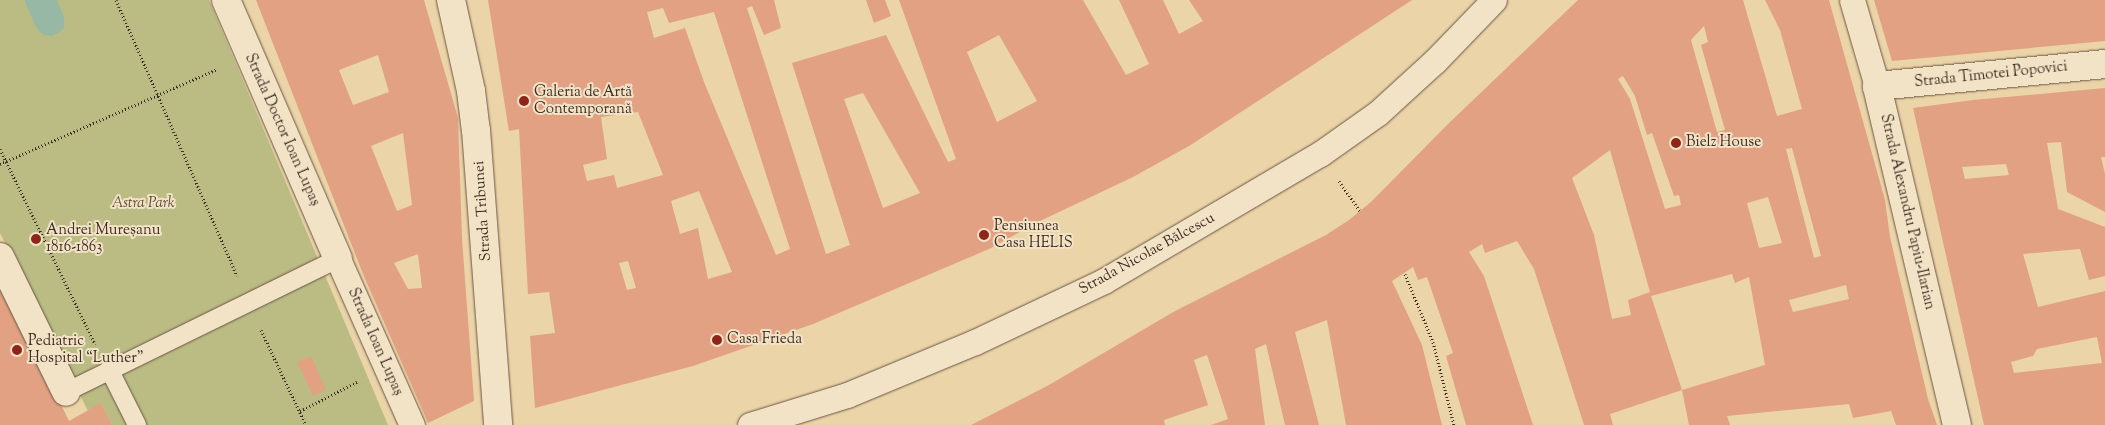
<!DOCTYPE html>
<meta charset="utf-8">
<style>
body{margin:0}
#map{position:relative;width:2105px;height:425px;overflow:hidden;background:#ebd4a7;font-family:"Sorts Mill Goudy",serif}
div>[style]{position:absolute}
[style*='--x']{left:calc(var(--x)*1px);top:calc(var(--y)*1px);width:calc(var(--w)*1px);rotate:calc(var(--a)*1deg)}
.green>*{inset:0;background:#bbbc84}
.water>*{inset:0;background:#98b8a6}
.building>*{inset:0;background:#e1a182}
.path>*{height:3px;margin-top:-1.5px;transform-origin:0;background:repeating-linear-gradient(90deg,#3f2c24 0 1px,transparent 0 3.5px)}
.roads{filter:drop-shadow(0 0 1px #6a5645) drop-shadow(0 0 1px #6a5645)}
.service>*{height:18px;margin:-9px;padding:0 9px;transform-origin:9px;border-radius:9px;background:#f2e3c6}
.pedestrian>*{height:25px;margin:-12.5px;padding:0 12.5px;transform-origin:12.5px;border-radius:12.5px;background:#f2e3c6}
.minor>*{height:28px;margin:-14px;padding:0 14px;transform-origin:14px;border-radius:14px;background:#f2e3c6}
.tertiary>*{height:28px;margin:-14px;padding:0 14px;transform-origin:14px;border-radius:14px;background:#f2e3c6}
.dots>*{width:14px;height:14px;translate:-50% -50%;box-sizing:border-box;border:2px solid #f2e3c6;border-radius:50%}
span{translate:-50% -50%;white-space:nowrap;text-align:center;line-height:1.15;-webkit-text-stroke:4px #f2e3c6;paint-order:stroke}
.street-label{font-size:15px;color:#3f2c24}
.poi-label{font-size:15px;color:#3f2c24}
.left{translate:0 -50%;text-align:left}
.park-label{font-size:15px;color:#584937;font-style:italic}
</style>
<div id="map">
<div class="green">
<div style="clip-path:polygon(0 0,209px 0,388px 425px,112px 425px,101px 404px,88px 411px,0 233px)"></div>
</div>
<div class="water">
<div style="clip-path:polygon(24px 0,57px 0,64px 17px,64px 27px,61px 31px,52px 36px,42px 34px,36px 27px)"></div>
</div>
<div class="building">
<div style="clip-path:polygon(evenodd,256px 0,424px 0,458px 118px,462px 239px,474px 401px,428px 423px,363px 274px,256px 0,378px 55px,389px 92px,353px 105px,339px 70px,378px 55px,256px 0,403px 133px,412px 205px,397px 211px,371px 146px,403px 133px,256px 0,418px 254px,422px 288px,408px 289px,394px 263px,418px 254px)"></div>
<div style="clip-path:polygon(evenodd,488px 0,774px 0,781px 28px,764px 35px,752px 6px,747px 8px,826px 254px,850px 245px,792px 63px,886px 35px,948px 162px,956px 159px,899px 0,1083px 0,1126px 75px,1149px 64px,1119px 0,1163px 0,1179px 34px,1203px 21px,1189px 0,1412px 0,1189px 146px,1133px 177px,1038px 222px,989px 249px,813px 324px,693px 366px,535px 408px,530px 336px,555px 333px,549px 292px,528px 294px,519px 129px,509px 131px,488px 0,663px 8px,669px 23px,714px 12px,790px 249px,776px 255px,704px 82px,685px 28px,654px 38px,647px 12px,663px 8px,488px 0,999px 35px,1037px 101px,997px 122px,967px 52px,999px 35px,488px 0,863px 93px,920px 193px,883px 208px,844px 99px,863px 93px,488px 0,638px 112px,663px 175px,617px 188px,614px 175px,587px 181px,583px 165px,607px 159px,601px 117px,638px 112px,488px 0,699px 191px,732px 272px,708px 279px,698px 228px,680px 234px,671px 201px,699px 191px,488px 0,628px 261px,636px 288px,627px 290px,619px 263px,628px 261px)"></div>
<div style="clip-path:polygon(866px 0,885px 0,891px 16px,874px 23px)"></div>
<div style="clip-path:polygon(evenodd,1578px 0,1743px 0,1777px 116px,1802px 109px,1780px 30px,1765px 0,1829px 0,1885px 200px,1890px 237px,1928px 399px,1937px 425px,1896px 425px,1891px 411px,1853px 418px,1849px 404px,1727px 416px,1730px 425px,1689px 425px,1682px 390px,1765px 365px,1749px 277px,1735px 283px,1732px 274px,1651px 296px,1682px 390px,1610px 414px,1613px 425px,1584px 425px,1534px 269px,1517px 241px,1485px 253px,1482px 244px,1469px 252px,1484px 276px,1533px 425px,1466px 425px,1446px 356px,1453px 353px,1427px 277px,1418px 280px,1413px 267px,1392px 281px,1422px 345px,1442px 425px,1346px 425px,1327px 320px,1295px 332px,1319px 425px,1285px 425px,1266px 344px,1255px 349px,1265px 425px,1211px 425px,1228px 419px,1207px 355px,1194px 360px,1208px 405px,1164px 420px,1165px 425px,971px 425px,1049px 385px,1175px 311px,1326px 235px,1349px 220px,1371px 202px,1448px 124px,1578px 0,1704px 26px,1708px 42px,1701px 45px,1725px 130px,1717px 132px,1691px 40px,1704px 26px,1578px 0,1623px 76px,1635px 96px,1647px 135px,1652px 133px,1674px 196px,1679px 195px,1681px 205px,1665px 209px,1630px 99px,1618px 79px,1623px 76px,1578px 0,1792px 148px,1821px 256px,1814px 258px,1786px 149px,1792px 148px,1578px 0,1610px 150px,1650px 292px,1628px 300px,1631px 315px,1612px 319px,1594px 235px,1572px 178px,1610px 150px,1578px 0,1768px 197px,1782px 243px,1759px 248px,1747px 203px,1768px 197px,1578px 0,1846px 285px,1849px 299px,1793px 312px,1789px 300px,1846px 285px)"></div>
<div style="clip-path:polygon(1874px 0,2105px 0,2105px 41px,1892px 61px)"></div>
<div style="clip-path:polygon(evenodd,2105px 88px,2105px 157px,2101px 157px,2105px 174px,2105px 212px,2067px 192px,2061px 142px,2047px 143px,2058px 209px,2105px 227px,2105px 276px,2089px 280px,2080px 249px,2023px 254px,2038px 307px,2105px 291px,2105px 425px,1984px 425px,1913px 108px,1973px 100px,2105px 88px,2006px 164px,2009px 175px,1965px 179px,1962px 167px,2006px 164px,2105px 88px,2097px 337px,2102px 363px,2014px 373px,2011px 362px,2033px 356px,2037px 349px,2097px 337px)"></div>
<div style="clip-path:polygon(0 279px,69px 421px,101px 403px,112px 425px,0 425px)"></div>
<div style="clip-path:polygon(311px 356px,326px 390px,313px 396px,297px 362px)"></div>
</div>
<div class="path">
<div style="--x:116;--y:0;--w:301;--a:66.3"></div>
<div style="--x:0;--y:149;--w:217;--a:64"></div>
<div style="--x:0;--y:164;--w:237;--a:-23.6"></div>
<div style="--x:1339;--y:181;--w:37;--a:55"></div>
<div style="--x:1405;--y:274;--w:74;--a:67.6"></div>
<div style="--x:1433;--y:342;--w:86;--a:75.8"></div>
<div style="--x:261;--y:330;--w:105;--a:64.7"></div>
<div style="--x:300;--y:411;--w:64;--a:-27"></div>
</div>
<div class="roads">
<div class="service">
<div style="--x:109;--y:369;--w:63;--a:63.4"></div>
<div style="--x:66;--y:392;--w:303;--a:-26.1"></div>
</div>
<div class="pedestrian">
<div style="--x:1852;--y:0;--w:90;--a:73.8"></div>
<div style="--x:338;--y:259;--w:182;--a:66"></div>
<div style="--x:750;--y:425;--w:102;--a:-17.2"></div>
<div style="--x:847;--y:395;--w:139;--a:-22.5"></div>
<div style="--x:975;--y:342;--w:143;--a:-25.3"></div>
<div style="--x:1104;--y:281;--w:251;--a:-30.5"></div>
<div style="--x:1320;--y:154;--w:71;--a:-35.3"></div>
<div style="--x:1378;--y:113;--w:77;--a:-42.4"></div>
<div style="--x:1435;--y:61;--w:85;--a:-46"></div>
</div>
<div class="minor">
<div style="--x:226;--y:0;--w:282;--a:66.6"></div>
<div style="--x:0;--y:257;--w:150;--a:63.9"></div>
<div style="--x:1957;--y:425;--w:348;--a:-103.3"></div>
<div style="--x:1877;--y:86;--w:229;--a:-5.5"></div>
</div>
<div class="tertiary">
<div style="--x:451;--y:0;--w:93;--a:77.6"></div>
<div style="--x:471;--y:91;--w:39;--a:83"></div>
<div style="--x:476;--y:130;--w:296;--a:85.7"></div>
</div>
</div>
<div class="dots">
<div style="left:524px;top:101px;background:#8f2418"></div>
<div style="left:1676px;top:143px;background:#8f2418"></div>
<div style="left:984px;top:235px;background:#8f2418"></div>
<div style="left:36px;top:239px;background:#8f2418"></div>
<div style="left:717px;top:340px;background:#8f2418"></div>
<div style="left:17px;top:350px;background:#8f2418"></div>
</div>
<div class="street-label">
<span style="left:1991px;top:75px;rotate:-6deg">Strada Timotei Popovici</span>
<span style="left:282px;top:130px;rotate:66deg">Strada Doctor Ioan Lupaș</span>
<span style="left:483px;top:211px;rotate:-94deg">Strada Tribunei</span>
<span style="left:1907px;top:212px;rotate:77deg">Strada Alexandru Papiu-Ilarian</span>
<span style="left:1147px;top:254px;rotate:-29deg">Strada Nicolae Bălcescu</span>
<span style="left:375px;top:342px;rotate:66deg">Strada Ioan Lupaș</span>
</div>
<div class="poi-label">
<span class="left" style="left:534px;top:101px">Galeria de Artă<br>Contemporană</span>
<span class="left" style="left:1686px;top:143px">Bielz House</span>
<span class="left" style="left:994px;top:235px">Pensiunea<br>Casa HELIS</span>
<span class="left" style="left:46px;top:239px">Andrei Mureșanu<br>1816-1863</span>
<span class="left" style="left:727px;top:340px">Casa Frieda</span>
<span class="left" style="left:28px;top:350px">Pediatric<br>Hospital “Luther”</span>
</div>
<div class="park-label">
<span style="left:143px;top:204px">Astra Park</span>
</div>
</div>
